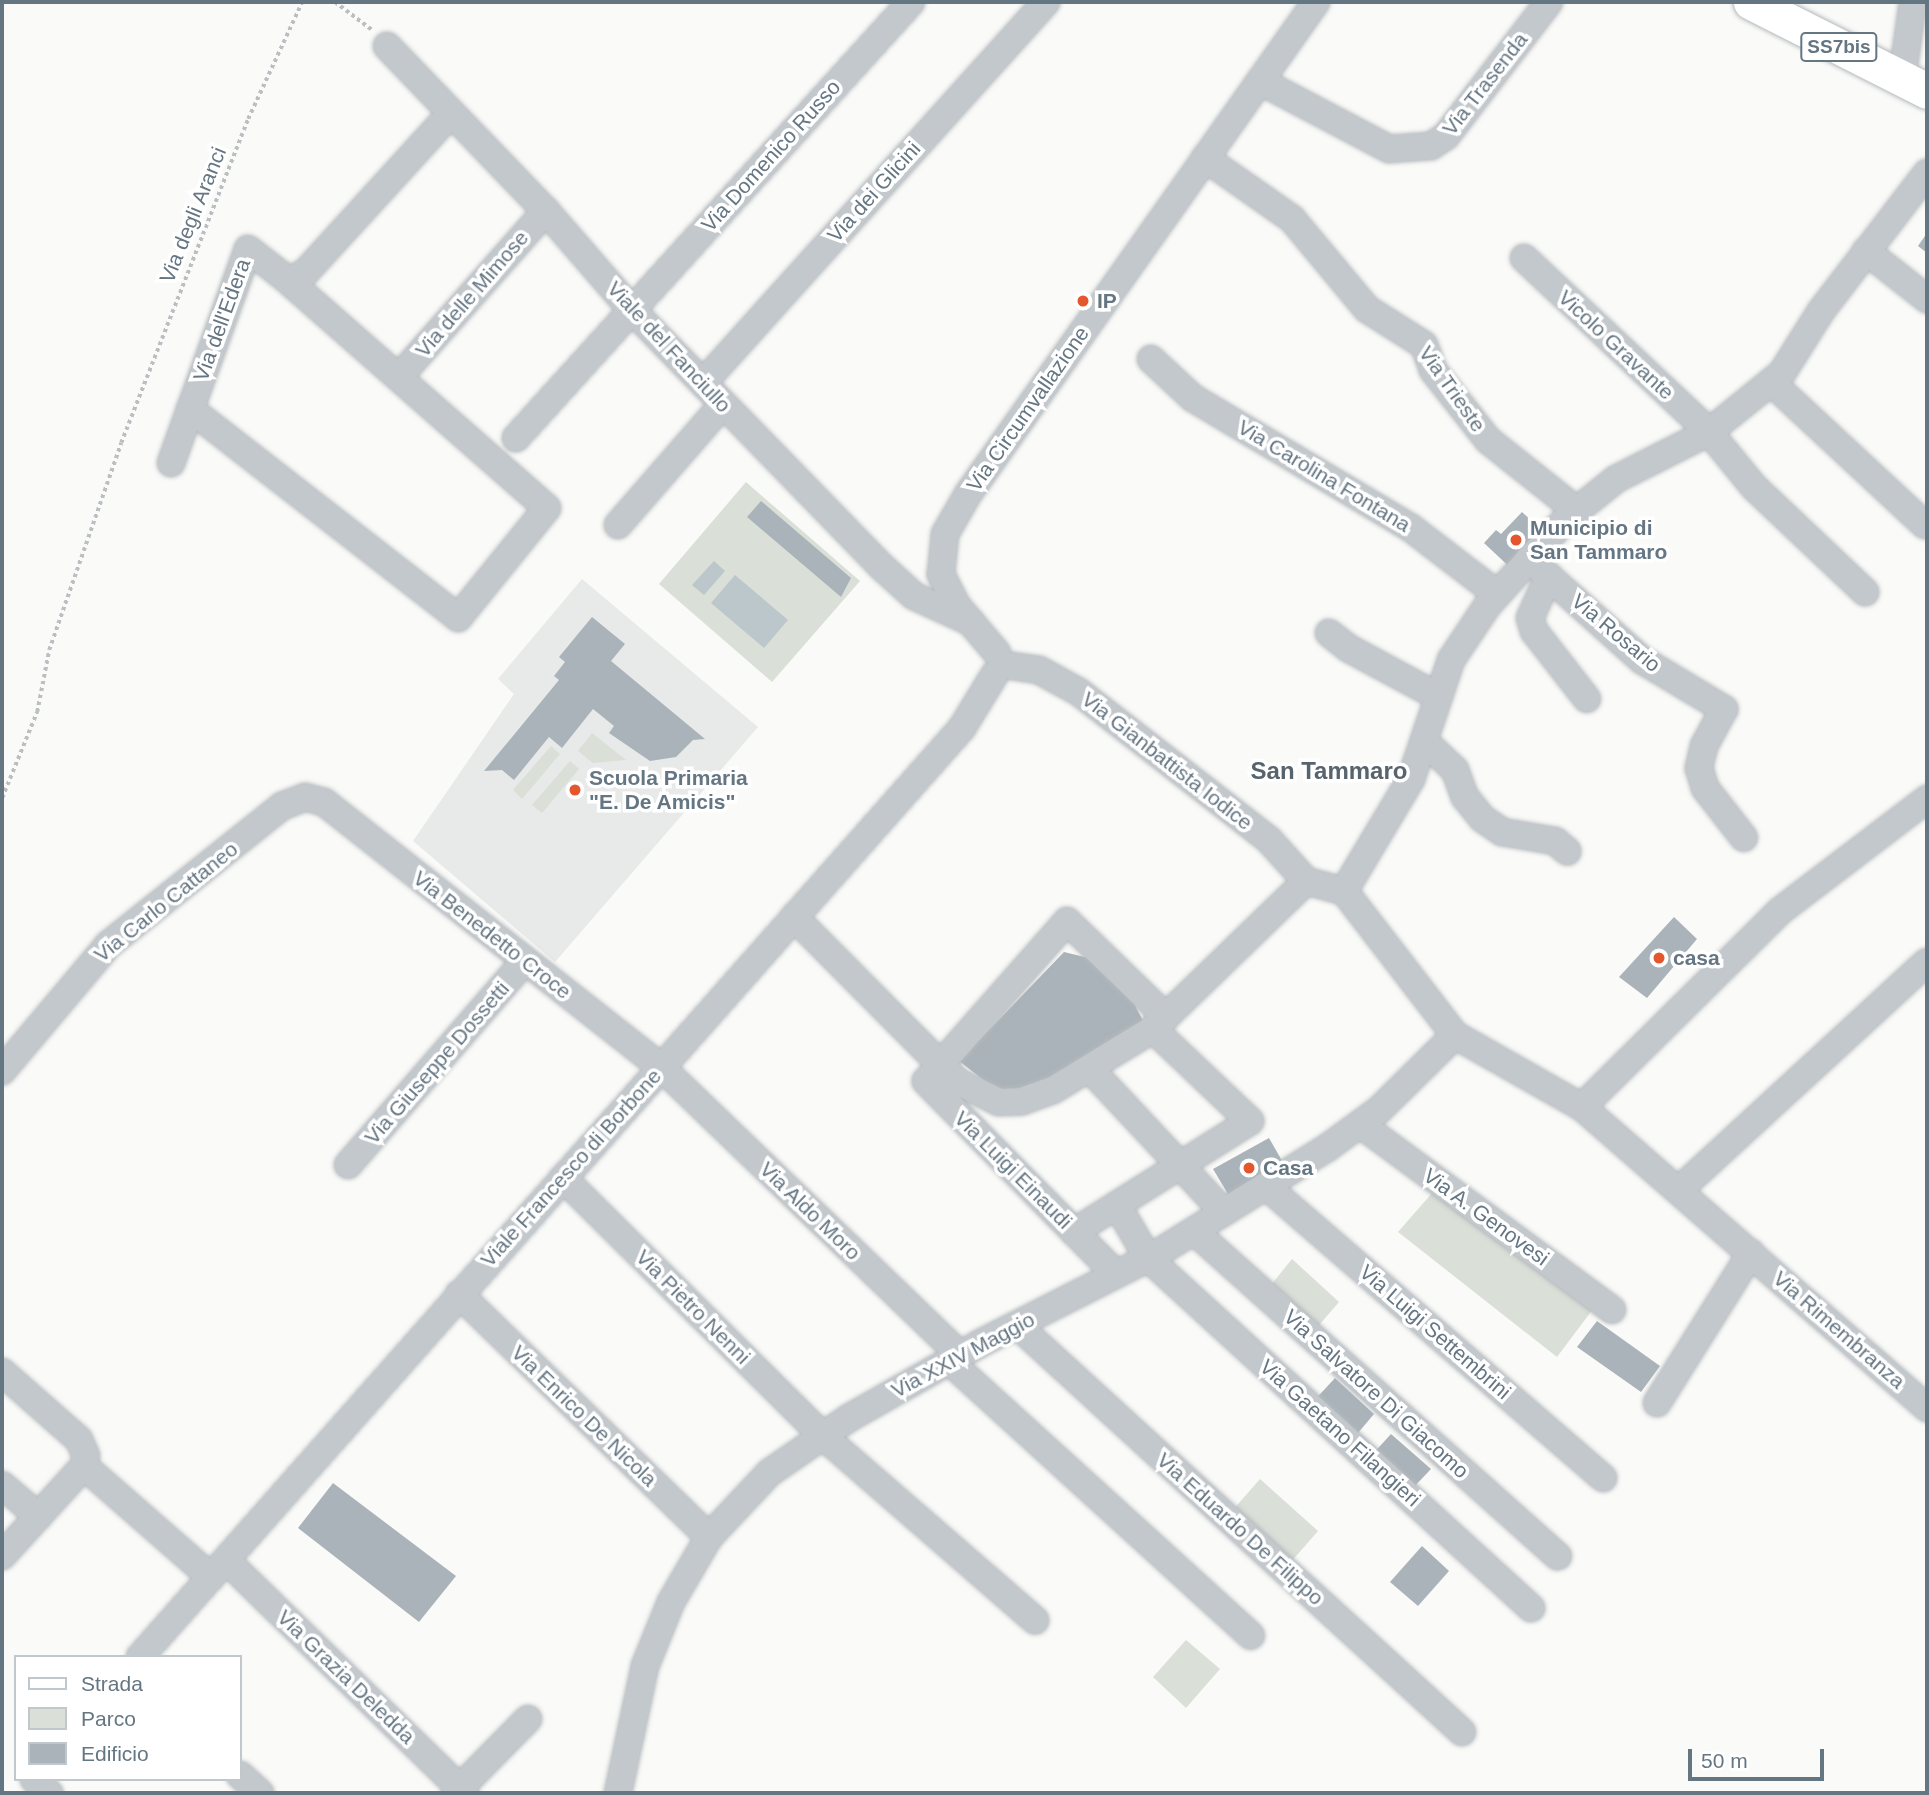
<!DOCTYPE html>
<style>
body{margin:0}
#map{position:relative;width:1929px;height:1795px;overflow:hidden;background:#fafaf8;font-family:Arial,sans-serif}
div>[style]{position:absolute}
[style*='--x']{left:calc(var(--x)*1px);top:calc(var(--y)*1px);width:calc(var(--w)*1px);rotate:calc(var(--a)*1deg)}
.built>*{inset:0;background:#e8e9e9}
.green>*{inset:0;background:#dadfd7}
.water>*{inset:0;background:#bbc7cb}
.building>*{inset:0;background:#aab3b9}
.path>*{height:3.5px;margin-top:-1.75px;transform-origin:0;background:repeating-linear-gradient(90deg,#bbbfc2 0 3.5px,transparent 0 7px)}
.roads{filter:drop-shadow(0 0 2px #b5babe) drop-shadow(0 0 2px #b5babe)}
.minor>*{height:26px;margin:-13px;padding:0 13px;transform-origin:13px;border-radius:13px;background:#c3c8cc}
.major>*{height:35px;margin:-17.5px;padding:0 17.5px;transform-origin:17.5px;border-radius:17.5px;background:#fff}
.dots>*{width:19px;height:19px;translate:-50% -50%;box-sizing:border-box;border:4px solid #fff;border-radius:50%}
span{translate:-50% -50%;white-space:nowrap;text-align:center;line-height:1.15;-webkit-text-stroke:7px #fff;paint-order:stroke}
.shield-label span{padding:2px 5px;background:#fff;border:2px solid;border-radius:5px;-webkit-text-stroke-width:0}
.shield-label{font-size:19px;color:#657683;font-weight:700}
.street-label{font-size:21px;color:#657683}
.poi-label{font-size:21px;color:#657683;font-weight:700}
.left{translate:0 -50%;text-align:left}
.quarter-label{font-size:24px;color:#57646e;font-weight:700}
.frame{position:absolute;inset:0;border:4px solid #657683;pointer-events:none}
.legend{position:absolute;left:14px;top:1655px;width:228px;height:126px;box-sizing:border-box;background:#fff;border:2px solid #c1c8cd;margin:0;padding:9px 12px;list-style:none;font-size:21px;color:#657683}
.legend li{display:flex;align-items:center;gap:14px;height:35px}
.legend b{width:35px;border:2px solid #c1c8cd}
.scale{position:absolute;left:1688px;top:1749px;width:136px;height:32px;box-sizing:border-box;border:4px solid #657683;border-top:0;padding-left:9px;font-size:21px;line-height:24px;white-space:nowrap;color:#657683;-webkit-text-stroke:5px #fff;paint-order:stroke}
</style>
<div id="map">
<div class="built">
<div style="clip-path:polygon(582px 579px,758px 727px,555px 962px,413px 841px,514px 694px,498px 679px)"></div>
</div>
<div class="green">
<div style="clip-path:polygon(746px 482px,860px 581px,772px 682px,659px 584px)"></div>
<div style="clip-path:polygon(592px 733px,626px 760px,593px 763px,578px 751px)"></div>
<div style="clip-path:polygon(551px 746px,560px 754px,522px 799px,513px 790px)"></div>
<div style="clip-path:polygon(570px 761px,579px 769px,542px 813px,532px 805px)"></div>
<div style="clip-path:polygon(1433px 1192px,1593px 1309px,1557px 1357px,1398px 1232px)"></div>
<div style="clip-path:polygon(1292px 1259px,1339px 1302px,1314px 1331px,1267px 1290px)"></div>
<div style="clip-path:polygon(1260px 1479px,1318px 1531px,1290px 1563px,1232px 1511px)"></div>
<div style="clip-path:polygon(1186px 1640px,1220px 1669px,1186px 1708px,1153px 1677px)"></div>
</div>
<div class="water">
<div style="clip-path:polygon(714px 561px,725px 571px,704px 595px,692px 585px)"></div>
<div style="clip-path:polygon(735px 575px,788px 620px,764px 648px,711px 603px)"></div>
</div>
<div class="building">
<div style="clip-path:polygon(1927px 233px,1927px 253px,1918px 246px)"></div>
<div style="clip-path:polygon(761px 501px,851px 578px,841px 597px,747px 517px)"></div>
<div style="clip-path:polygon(1522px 512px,1548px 536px,1516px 573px,1484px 543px,1496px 530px,1501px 534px)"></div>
<div style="clip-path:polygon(592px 617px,625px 644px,611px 661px,705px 739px,693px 740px,676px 757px,650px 761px,609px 733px,614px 726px,593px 709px,562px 748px,549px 737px,514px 780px,502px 770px,484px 771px,559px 680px,554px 676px,565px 662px,559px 657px)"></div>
<div style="clip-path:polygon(1674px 917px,1697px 939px,1647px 998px,1619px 977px)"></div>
<div style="clip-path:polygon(1064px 952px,1097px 960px,1125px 986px,1149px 1032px,1086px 1071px,1010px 1091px,991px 1086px,959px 1061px)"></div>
<div style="clip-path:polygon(1269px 1138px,1285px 1166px,1231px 1199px,1213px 1169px)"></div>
<div style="clip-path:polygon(1597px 1321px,1660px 1366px,1641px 1392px,1577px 1347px)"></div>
<div style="clip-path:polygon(1335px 1378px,1374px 1414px,1352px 1440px,1311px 1404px)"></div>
<div style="clip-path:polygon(1391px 1434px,1431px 1469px,1410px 1491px,1370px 1457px)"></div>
<div style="clip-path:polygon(333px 1483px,456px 1576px,419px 1622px,298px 1528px)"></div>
<div style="clip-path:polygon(1422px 1546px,1449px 1571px,1418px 1606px,1390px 1582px)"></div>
</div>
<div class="path">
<div style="--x:335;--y:2;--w:46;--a:37.1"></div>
<div style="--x:2;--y:798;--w:93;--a:-67.9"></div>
<div style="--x:37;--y:712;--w:63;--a:-79"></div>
<div style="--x:49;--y:650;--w:219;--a:-70.8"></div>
<div style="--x:121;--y:443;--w:348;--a:-68.6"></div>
<div style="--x:248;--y:119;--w:129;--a:-65.2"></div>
</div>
<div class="roads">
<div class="minor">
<div style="--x:387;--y:46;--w:229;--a:46.1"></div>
<div style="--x:546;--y:211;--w:130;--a:49.1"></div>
<div style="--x:631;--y:309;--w:360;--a:45.8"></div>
<div style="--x:882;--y:567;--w:43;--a:42.2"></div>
<div style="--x:914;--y:596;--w:63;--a:24.5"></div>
<div style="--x:1902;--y:79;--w:78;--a:-81.9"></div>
<div style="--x:1260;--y:81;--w:146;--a:27.8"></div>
<div style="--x:1389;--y:149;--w:42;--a:-4.1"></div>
<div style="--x:1431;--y:146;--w:18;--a:-34"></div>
<div style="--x:1446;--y:136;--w:169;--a:-52.5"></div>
<div style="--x:1205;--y:158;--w:106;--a:35"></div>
<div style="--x:1292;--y:219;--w:117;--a:50.2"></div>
<div style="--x:1367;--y:309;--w:67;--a:32.3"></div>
<div style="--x:1424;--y:345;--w:27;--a:70"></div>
<div style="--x:1433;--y:370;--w:89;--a:51.8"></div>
<div style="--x:1488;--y:440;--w:112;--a:38.5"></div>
<div style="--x:1866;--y:251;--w:78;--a:38.2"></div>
<div style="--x:1524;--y:258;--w:254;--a:43.2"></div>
<div style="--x:1709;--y:432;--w:71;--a:50.7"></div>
<div style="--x:1754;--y:487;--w:153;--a:43.4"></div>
<div style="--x:1151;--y:359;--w:57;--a:42.9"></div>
<div style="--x:1193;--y:398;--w:254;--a:30.8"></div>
<div style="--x:1411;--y:528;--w:108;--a:37.5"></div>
<div style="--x:399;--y:377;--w:222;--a:-48.5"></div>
<div style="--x:1771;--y:382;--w:210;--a:42.9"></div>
<div style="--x:703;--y:383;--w:513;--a:-48"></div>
<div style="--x:190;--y:409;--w:340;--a:37.9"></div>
<div style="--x:458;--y:618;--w:141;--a:-51"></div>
<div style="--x:547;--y:508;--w:344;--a:-138.7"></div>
<div style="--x:516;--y:438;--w:588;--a:-47.82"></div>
<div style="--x:171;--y:463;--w:227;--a:-70.2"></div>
<div style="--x:248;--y:249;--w:52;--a:38"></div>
<div style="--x:289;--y:281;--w:19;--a:-28"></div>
<div style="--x:306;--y:272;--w:215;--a:-47.6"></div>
<div style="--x:618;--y:525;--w:160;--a:-49"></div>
<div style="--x:1529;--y:559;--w:152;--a:41.8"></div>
<div style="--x:1642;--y:660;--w:96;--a:30.9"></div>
<div style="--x:1724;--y:709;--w:42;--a:118.4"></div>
<div style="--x:1704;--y:746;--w:23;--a:103"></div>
<div style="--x:1699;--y:768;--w:21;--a:73"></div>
<div style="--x:1705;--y:788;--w:63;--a:52"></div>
<div style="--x:1549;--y:576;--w:46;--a:114.3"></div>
<div style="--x:1530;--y:618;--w:14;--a:73"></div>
<div style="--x:1534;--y:631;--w:86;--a:52.1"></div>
<div style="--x:1329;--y:633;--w:24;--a:38"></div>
<div style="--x:1348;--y:648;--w:103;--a:28.3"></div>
<div style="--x:997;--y:653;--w:62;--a:-130.4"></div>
<div style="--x:957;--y:606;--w:36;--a:-117"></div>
<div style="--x:941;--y:574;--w:40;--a:-84.3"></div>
<div style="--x:945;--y:534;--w:46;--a:-60.1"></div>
<div style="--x:968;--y:494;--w:603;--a:-54.73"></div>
<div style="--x:1012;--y:666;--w:27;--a:8"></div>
<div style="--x:1039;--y:670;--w:46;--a:28.8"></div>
<div style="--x:1079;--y:692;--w:241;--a:37.9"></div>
<div style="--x:1269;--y:840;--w:55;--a:47.9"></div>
<div style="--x:1424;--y:741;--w:42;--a:43.1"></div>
<div style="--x:1455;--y:770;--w:29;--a:70"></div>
<div style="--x:1465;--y:797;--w:28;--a:51"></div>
<div style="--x:1483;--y:819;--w:23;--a:34"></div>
<div style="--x:1502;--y:832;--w:54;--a:9.6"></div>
<div style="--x:1555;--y:841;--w:16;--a:40"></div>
<div style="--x:1306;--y:881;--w:39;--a:15"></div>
<div style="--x:1344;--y:891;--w:182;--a:52.4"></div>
<div style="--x:1455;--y:1035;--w:146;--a:29.6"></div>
<div style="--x:1582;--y:1107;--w:458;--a:41.1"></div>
<div style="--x:1344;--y:891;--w:131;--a:-59.1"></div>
<div style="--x:1411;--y:779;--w:126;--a:-71.4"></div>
<div style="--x:1451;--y:660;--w:65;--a:-56.3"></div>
<div style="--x:1487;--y:606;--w:116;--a:-47.8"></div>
<div style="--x:1565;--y:520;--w:65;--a:-38.8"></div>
<div style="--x:1616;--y:479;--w:104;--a:-26.8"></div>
<div style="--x:1709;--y:432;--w:94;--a:-38.9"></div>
<div style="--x:1782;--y:373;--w:73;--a:-57.8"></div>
<div style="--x:1821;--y:311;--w:174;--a:-52.5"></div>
<div style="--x:794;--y:917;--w:231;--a:45.2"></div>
<div style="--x:957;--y:1081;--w:47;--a:26.6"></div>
<div style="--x:999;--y:1102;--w:23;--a:-2"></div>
<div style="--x:1022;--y:1101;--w:33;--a:-20"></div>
<div style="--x:1053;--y:1090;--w:117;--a:-31.4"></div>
<div style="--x:1153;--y:1029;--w:213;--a:-44"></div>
<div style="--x:1090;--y:1069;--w:196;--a:46.9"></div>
<div style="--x:2;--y:1071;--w:165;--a:-49.9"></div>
<div style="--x:108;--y:945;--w:223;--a:-38.6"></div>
<div style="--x:282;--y:806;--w:25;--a:-21"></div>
<div style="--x:305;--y:797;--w:20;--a:15"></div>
<div style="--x:324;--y:802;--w:429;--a:38.2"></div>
<div style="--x:661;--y:1067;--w:415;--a:43.9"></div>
<div style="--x:1582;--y:1107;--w:279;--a:-44.7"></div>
<div style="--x:1780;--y:911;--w:185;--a:-37.3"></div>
<div style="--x:1360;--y:1124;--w:313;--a:36.4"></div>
<div style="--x:348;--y:1165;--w:270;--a:-49.1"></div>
<div style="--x:563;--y:1178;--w:366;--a:44.8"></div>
<div style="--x:823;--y:1436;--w:281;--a:41"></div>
<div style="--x:1266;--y:1186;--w:446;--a:40.9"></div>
<div style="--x:1679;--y:1190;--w:337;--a:-42.6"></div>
<div style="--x:1117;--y:1205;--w:61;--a:59.7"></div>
<div style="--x:1148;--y:1258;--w:519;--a:42.42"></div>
<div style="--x:1194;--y:1231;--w:488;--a:41.8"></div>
<div style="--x:1074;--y:1232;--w:208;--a:-32.2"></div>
<div style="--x:1250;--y:1121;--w:134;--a:-136.5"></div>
<div style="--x:1116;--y:1274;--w:271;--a:-134.6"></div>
<div style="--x:926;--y:1081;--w:213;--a:-48.6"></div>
<div style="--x:1067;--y:921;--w:138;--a:44.1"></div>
<div style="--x:459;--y:1294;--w:349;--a:44.2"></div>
<div style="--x:1017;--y:1325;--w:603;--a:42.45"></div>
<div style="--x:949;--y:1361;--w:408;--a:42.3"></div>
<div style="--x:2;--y:1372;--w:103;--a:41.4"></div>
<div style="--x:79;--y:1440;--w:17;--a:66"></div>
<div style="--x:86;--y:1456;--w:10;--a:101"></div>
<div style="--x:1657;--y:1403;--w:177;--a:-57.9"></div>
<div style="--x:2;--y:1485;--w:48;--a:40.7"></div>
<div style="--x:2;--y:1556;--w:122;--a:-47.7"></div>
<div style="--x:84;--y:1466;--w:169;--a:41.2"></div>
<div style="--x:226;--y:1560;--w:334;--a:44.3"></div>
<div style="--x:140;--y:1657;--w:1240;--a:-48.5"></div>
<div style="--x:962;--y:728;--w:63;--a:-58.6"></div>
<div style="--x:240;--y:1775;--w:27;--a:42"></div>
<div style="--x:34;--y:1779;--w:21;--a:43"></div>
<div style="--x:455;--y:1793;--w:104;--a:-45.4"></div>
<div style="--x:618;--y:1793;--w:130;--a:-78"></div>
<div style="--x:645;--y:1666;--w:69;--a:-67.9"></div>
<div style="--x:671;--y:1602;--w:75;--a:-59.7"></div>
<div style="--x:709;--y:1537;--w:88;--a:-46.8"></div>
<div style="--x:769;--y:1473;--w:97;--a:-34.5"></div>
<div style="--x:849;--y:1418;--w:150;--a:-29.6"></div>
<div style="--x:979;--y:1344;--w:201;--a:-26.9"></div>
<div style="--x:1158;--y:1253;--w:199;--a:-31.9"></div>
<div style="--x:1327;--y:1148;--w:64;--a:-36.2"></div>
<div style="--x:1379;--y:1110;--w:107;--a:-44.6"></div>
</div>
<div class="major">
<div style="--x:1751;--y:2;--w:197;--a:26.8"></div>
</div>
</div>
<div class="dots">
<div style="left:1083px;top:301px;background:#e4572e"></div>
<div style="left:1516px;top:540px;background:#e4572e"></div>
<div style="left:575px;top:790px;background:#e4572e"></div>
<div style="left:1659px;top:958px;background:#e4572e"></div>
<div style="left:1249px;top:1168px;background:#e4572e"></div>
</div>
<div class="shield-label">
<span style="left:1839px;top:47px">SS7bis</span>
</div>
<div class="street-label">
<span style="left:1485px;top:84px;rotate:-52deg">Via Trasenda</span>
<span style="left:771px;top:156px;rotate:-48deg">Via Domenico Russo</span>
<span style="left:874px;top:192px;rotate:-48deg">Via dei Glicini</span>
<span style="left:193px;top:215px;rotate:-68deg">Via degli Aranci</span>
<span style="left:472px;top:294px;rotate:-49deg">Via delle Mimose</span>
<span style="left:222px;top:320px;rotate:-70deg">Via dell'Edera</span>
<span style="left:1616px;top:345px;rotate:43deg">Vicolo Gravante</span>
<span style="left:669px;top:347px;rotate:47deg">Viale del Fanciullo</span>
<span style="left:1452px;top:389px;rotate:55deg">Via Trieste</span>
<span style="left:1028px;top:409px;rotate:-55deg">Via Circumvallazione</span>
<span style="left:1324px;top:476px;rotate:31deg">Via Carolina Fontana</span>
<span style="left:1616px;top:633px;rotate:40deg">Via Rosario</span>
<span style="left:1167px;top:761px;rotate:38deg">Via Gianbattista Iodice</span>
<span style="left:166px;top:902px;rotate:-39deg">Via Carlo Cattaneo</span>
<span style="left:492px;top:935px;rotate:38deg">Via Benedetto Croce</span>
<span style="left:437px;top:1063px;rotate:-49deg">Via Giuseppe Dossetti</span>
<span style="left:571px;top:1168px;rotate:-48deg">Viale Francesco di Borbone</span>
<span style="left:1013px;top:1170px;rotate:45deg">Via Luigi Einaudi</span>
<span style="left:810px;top:1211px;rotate:44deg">Via Aldo Moro</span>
<span style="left:1486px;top:1217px;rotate:36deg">Via A. Genovesi</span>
<span style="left:693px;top:1307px;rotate:45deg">Via Pietro Nenni</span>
<span style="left:1839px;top:1330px;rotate:41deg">Via Rimembranza</span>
<span style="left:1435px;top:1332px;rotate:41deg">Via Luigi Settembrini</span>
<span style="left:963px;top:1355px;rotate:-28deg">Via XXIV Maggio</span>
<span style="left:1376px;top:1394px;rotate:42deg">Via Salvatore Di Giacomo</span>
<span style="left:584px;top:1416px;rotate:44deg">Via Enrico De Nicola</span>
<span style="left:1340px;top:1433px;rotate:42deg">Via Gaetano Filangieri</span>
<span style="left:1240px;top:1529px;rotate:42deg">Via Eduardo De Filippo</span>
<span style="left:346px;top:1677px;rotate:44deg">Via Grazia Deledda</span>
</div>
<div class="poi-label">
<span class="left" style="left:1097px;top:301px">IP</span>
<span class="left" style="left:1530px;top:540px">Municipio di<br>San Tammaro</span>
<span class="left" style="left:589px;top:790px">Scuola Primaria<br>"E. De Amicis"</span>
<span class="left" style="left:1673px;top:958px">casa</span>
<span class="left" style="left:1263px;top:1168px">Casa</span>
</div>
<div class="quarter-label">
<span style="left:1329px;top:771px">San Tammaro</span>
</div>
<div class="frame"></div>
<ul class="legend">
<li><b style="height:9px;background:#fff"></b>Strada</li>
<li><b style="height:19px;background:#dadfd7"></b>Parco</li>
<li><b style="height:19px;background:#aab3b9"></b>Edificio</li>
</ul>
<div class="scale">50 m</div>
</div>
